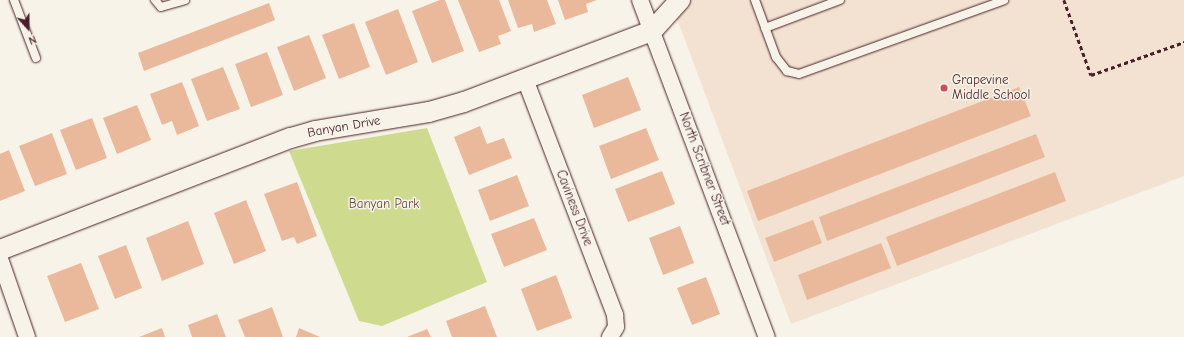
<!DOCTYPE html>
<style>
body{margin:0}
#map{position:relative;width:1184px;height:337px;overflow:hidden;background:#f7f3e8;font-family:"Comic Neue",sans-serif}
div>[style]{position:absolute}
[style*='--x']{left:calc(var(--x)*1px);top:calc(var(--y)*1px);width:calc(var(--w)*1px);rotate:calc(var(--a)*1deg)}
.built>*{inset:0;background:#f3e2d1}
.green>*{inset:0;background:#cedb8f}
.building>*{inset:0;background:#eab99b}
.path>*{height:2.5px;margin-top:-1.25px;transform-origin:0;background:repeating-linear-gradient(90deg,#4a1f2b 0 4px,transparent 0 7px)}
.roads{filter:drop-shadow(0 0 1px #4a1f2b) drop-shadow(0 0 1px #4a1f2b)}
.service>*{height:8px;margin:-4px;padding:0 4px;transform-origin:4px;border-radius:4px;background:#f7f3e8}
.minor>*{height:16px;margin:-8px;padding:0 8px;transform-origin:8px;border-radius:8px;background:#f7f3e8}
.tertiary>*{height:20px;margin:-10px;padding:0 10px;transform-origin:10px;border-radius:10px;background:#f7f3e8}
.dots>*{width:11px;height:11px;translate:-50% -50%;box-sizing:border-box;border:2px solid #f7f3e8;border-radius:50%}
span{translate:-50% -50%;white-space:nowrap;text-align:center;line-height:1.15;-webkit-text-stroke:3px #f7f3e8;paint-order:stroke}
.poi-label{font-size:13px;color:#4a1f2b}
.left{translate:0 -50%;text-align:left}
.street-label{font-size:13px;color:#4a1f2b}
.park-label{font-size:13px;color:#6b4e44}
.north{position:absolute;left:8px;top:8px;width:40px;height:40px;-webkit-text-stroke:3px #f7f3e8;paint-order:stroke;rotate:159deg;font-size:11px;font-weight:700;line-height:16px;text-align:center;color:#4a1f2b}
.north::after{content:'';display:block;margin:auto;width:14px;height:18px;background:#4a1f2b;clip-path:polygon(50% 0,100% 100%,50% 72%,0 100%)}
</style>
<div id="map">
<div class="built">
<div style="clip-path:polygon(670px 0,1184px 0,1184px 176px,791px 324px)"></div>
</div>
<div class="green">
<div style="clip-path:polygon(427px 128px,487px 282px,382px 326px,359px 321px,289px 151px)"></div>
</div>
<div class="building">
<div style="clip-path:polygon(440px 0,445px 0,464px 51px,432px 63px,412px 11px)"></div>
<div style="clip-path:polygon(458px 0,499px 0,511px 31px,498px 36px,501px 44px,479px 52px)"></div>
<div style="clip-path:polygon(508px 0,547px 0,556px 24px,534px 32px,532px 24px,518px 28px)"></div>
<div style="clip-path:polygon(558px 0,597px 0,586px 4px,588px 12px,565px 20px)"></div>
<div style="clip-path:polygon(269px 3px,275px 20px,144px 71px,138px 53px)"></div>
<div style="clip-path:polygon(398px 9px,418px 62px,386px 75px,365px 22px)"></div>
<div style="clip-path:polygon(354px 23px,370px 67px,339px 79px,322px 35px)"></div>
<div style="clip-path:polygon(309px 35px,326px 78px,294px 91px,277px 47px)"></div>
<div style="clip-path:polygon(267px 52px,283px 95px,251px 107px,235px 64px)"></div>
<div style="clip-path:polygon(223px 67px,240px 109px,207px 121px,191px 79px)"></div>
<div style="clip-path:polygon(628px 77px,641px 110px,594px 128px,582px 95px)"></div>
<div style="clip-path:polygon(182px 82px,199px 126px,177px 135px,172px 121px,162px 125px,150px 94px)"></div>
<div style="clip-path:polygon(1019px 87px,1031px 116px,758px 221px,747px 191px)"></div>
<div style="clip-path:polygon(137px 105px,151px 140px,117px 154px,103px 118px)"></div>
<div style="clip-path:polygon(92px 118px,107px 158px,76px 170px,60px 130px)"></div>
<div style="clip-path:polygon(480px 126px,487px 144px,504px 138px,512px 158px,469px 175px,454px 137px)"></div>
<div style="clip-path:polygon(646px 128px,659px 160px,611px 179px,599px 146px)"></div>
<div style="clip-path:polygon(52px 133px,67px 174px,35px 186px,19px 146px)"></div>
<div style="clip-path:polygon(1036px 134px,1045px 157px,827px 241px,819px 217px)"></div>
<div style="clip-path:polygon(9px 150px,25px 191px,0 201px,0 154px)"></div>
<div style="clip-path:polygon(662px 171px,675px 204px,628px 222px,615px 189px)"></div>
<div style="clip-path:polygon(1055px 172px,1066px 201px,897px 266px,886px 237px)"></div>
<div style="clip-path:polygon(517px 175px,529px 206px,490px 221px,478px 190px)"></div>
<div style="clip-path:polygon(297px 182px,317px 236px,297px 244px,294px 237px,282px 241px,264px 194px)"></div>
<div style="clip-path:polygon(246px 200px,266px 251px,234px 264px,214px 213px)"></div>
<div style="clip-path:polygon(534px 218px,547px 250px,504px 267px,491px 234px)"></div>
<div style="clip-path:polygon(813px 220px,822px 243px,774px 262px,765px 238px)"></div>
<div style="clip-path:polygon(188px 221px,204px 264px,162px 281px,146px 238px)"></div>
<div style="clip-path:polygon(680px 226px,694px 263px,663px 275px,649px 238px)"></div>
<div style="clip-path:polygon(881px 243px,891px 268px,807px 300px,798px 275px)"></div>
<div style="clip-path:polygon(126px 245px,142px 288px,115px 299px,98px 256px)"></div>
<div style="clip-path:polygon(81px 263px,99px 309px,65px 322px,47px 276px)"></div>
<div style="clip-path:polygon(556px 275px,572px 318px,537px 331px,521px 289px)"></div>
<div style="clip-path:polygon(706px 277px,720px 314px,692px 325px,677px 288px)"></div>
<div style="clip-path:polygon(485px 306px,497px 337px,452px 337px,446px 321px)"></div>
<div style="clip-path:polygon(272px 307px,283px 337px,245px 337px,238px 320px)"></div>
<div style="clip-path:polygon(217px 314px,226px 337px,192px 337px,188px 325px)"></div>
<div style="clip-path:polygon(162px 328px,165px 337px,139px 337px)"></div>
<div style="clip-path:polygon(299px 328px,320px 337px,296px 337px)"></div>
<div style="clip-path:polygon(427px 329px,431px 337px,407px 337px)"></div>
</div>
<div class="path">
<div style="--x:1064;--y:0;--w:80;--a:70.2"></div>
<div style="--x:1091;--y:75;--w:99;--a:-19.5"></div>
</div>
<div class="roads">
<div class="service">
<div style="--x:14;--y:0;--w:62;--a:69.2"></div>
<div style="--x:155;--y:0;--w:9;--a:49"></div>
<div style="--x:161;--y:7;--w:25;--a:-16"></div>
<div style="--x:755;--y:0;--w:61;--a:69.8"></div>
<div style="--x:776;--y:57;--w:18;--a:52"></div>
<div style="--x:787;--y:71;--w:12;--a:14"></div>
<div style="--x:799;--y:74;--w:218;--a:-19.8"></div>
<div style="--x:765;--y:28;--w:80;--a:-20.5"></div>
</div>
<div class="minor">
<div style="--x:640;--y:0;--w:360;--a:69.4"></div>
<div style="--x:525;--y:79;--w:253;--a:69.1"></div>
<div style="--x:615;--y:315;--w:12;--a:85"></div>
<div style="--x:616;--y:327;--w:12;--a:121"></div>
<div style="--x:0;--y:259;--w:83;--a:70.9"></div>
</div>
<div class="tertiary">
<div style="--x:0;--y:250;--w:312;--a:-21.1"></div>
<div style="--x:291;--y:138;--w:25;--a:-16"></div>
<div style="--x:315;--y:131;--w:116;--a:-9.5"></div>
<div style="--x:429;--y:112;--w:36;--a:-16"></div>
<div style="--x:464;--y:102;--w:201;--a:-20.7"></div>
<div style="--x:652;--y:31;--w:42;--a:-47.9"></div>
</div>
</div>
<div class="dots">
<div style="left:944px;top:88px;background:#d1495b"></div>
</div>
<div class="poi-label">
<span class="left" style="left:952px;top:88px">Grapevine<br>Middle School</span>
</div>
<div class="street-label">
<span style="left:344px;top:127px;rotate:-10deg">Banyan Drive</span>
<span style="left:704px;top:169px;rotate:69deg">North Scribner Street</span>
<span style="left:574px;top:208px;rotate:69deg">Caviness Drive</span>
</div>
<div class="park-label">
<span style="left:384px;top:204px">Banyan Park</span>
</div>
<div class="north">N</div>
</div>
